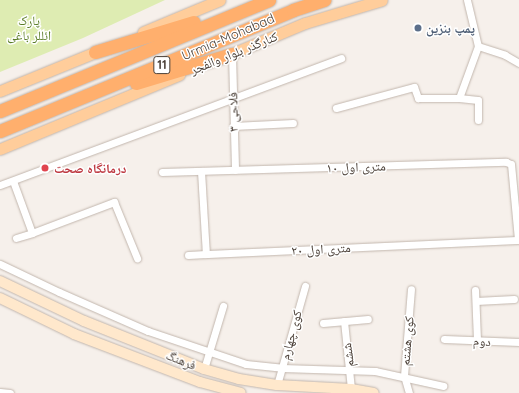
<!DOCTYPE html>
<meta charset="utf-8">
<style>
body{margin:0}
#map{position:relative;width:519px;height:393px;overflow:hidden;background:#f6f0eb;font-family:Quicksand,"Noto Naskh Arabic",sans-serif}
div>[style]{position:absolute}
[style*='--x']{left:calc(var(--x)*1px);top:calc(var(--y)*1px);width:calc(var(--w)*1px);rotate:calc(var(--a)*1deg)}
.green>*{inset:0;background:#deecb2}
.roads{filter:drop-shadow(0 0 1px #c2b6ad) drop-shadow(0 0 1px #c2b6ad)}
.street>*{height:7px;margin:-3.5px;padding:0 3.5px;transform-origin:3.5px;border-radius:3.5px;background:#fff}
.secondary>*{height:10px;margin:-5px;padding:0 5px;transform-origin:5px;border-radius:5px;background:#ffe8cc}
.primary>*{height:11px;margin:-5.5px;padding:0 5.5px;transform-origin:5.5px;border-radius:5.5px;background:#ffcd9b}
.highway>*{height:13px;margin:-6.5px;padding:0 6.5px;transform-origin:6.5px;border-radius:6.5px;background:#ffaf6d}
.dots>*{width:11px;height:11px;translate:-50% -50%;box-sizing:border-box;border:2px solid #fff;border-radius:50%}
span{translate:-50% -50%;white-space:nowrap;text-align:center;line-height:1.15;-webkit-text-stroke:3px #fff;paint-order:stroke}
.shield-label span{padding:1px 3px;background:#fff;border:1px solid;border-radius:3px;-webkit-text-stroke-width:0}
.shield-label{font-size:12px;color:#4b4038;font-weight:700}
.park-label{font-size:13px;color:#597c26}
.service-label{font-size:13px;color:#4e5e75;font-weight:700}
.left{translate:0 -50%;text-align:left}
.street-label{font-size:13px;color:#4b4038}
.health-label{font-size:13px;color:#be3a42;font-weight:700}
</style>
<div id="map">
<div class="green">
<div style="clip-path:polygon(0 0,165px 0,83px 38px,0 72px)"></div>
</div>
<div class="roads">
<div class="street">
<div style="--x:467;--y:0;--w:47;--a:76.6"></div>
<div style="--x:478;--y:46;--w:28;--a:18"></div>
<div style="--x:505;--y:55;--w:16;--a:30"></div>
<div style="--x:232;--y:54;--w:116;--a:88.5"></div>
<div style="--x:459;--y:98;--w:19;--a:6"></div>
<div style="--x:478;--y:100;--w:20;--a:90"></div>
<div style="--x:336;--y:108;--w:81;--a:-15.1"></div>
<div style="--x:414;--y:87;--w:12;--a:70"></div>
<div style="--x:418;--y:98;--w:41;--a:0"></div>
<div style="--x:459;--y:98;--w:55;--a:-69.9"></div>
<div style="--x:233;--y:126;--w:60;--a:-2.9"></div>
<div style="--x:201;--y:171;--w:83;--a:86.6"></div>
<div style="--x:206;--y:254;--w:313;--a:-2.6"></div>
<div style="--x:162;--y:172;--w:344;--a:-1.7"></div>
<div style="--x:506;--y:162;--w:5;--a:22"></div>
<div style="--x:511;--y:164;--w:76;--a:84.7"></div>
<div style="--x:13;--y:181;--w:55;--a:69.9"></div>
<div style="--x:32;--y:233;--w:88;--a:-20.7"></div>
<div style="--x:114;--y:202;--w:61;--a:67.7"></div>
<div style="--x:0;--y:185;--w:364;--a:-20.4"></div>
<div style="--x:16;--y:238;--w:17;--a:-17"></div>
<div style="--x:188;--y:255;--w:18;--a:-3"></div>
<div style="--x:0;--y:264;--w:65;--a:25.4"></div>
<div style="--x:59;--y:292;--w:97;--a:23.7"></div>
<div style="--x:148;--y:331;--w:103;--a:18.6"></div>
<div style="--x:246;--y:364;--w:36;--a:6"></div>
<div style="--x:282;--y:368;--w:93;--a:1.8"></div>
<div style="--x:375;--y:371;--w:70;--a:12.4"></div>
<div style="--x:475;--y:290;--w:50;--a:87.7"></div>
<div style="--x:476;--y:301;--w:38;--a:-3"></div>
<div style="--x:344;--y:321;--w:68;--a:84.1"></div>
<div style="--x:323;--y:323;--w:45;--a:-5.1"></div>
<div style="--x:444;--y:339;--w:75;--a:2.3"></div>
<div style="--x:204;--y:369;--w:66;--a:-73.2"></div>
<div style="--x:277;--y:385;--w:103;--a:-74.2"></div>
<div style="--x:0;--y:392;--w:10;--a:6"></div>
<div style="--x:409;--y:393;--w:18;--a:-106"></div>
<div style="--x:404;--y:376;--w:87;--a:-85.4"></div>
</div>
<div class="secondary">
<div style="--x:0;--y:281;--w:93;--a:25.5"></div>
<div style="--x:84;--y:321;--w:129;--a:21.8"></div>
<div style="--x:204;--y:369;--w:36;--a:16"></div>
<div style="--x:239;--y:379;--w:38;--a:9"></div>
<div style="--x:277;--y:385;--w:74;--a:3.1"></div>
<div style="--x:351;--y:389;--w:23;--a:10"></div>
<div style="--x:0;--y:298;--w:82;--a:25.9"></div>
<div style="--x:74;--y:334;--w:135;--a:20.9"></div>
<div style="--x:200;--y:382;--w:42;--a:15"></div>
</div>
<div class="primary">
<div style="--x:143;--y:32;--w:83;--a:-22.6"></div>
<div style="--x:224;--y:57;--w:88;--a:-22.8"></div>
<div style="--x:305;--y:23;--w:80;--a:-16.6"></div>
<div style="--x:0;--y:91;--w:111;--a:-22.2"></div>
<div style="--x:0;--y:149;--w:194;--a:-22.5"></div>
</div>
<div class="highway">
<div style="--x:95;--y:52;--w:103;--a:-16.9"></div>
<div style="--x:136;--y:83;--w:100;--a:-16.8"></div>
<div style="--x:0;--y:111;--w:291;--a:-22.4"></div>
<div style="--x:0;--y:131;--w:317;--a:-22.4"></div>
<div style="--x:293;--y:10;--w:33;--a:-18"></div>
</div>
</div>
<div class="dots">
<div style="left:418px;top:28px;background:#5c6f8a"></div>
<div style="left:45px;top:168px;background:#e0444e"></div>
</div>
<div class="shield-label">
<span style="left:162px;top:65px">11</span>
</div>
<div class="park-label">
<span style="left:29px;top:28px">پارک<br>ائللر باغی</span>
</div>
<div class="service-label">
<span class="left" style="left:426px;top:28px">پمپ بنزین</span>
</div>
<div class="street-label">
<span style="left:228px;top:37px;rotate:-23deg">Urmia-Mohabad</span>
<span style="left:234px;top:53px;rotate:-22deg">کنارگذر بلوار والفجر</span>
<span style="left:233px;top:112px;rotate:-91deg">فلاحی ۳</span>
<span style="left:356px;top:167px;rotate:-2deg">۱۰ متری اول</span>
<span style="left:321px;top:249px;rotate:-3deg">۲۰ متری اول</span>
<span style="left:291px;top:335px;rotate:-75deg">کوی چهارم</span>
<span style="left:407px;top:341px;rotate:-85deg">کوی هشتم</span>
<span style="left:482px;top:341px;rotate:3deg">دوم</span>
<span style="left:348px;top:355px;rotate:-97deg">ششم</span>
<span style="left:181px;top:360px;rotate:22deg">فرهنگ</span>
</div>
<div class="health-label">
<span class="left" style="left:54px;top:168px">درمانگاه صحت</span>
</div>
</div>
